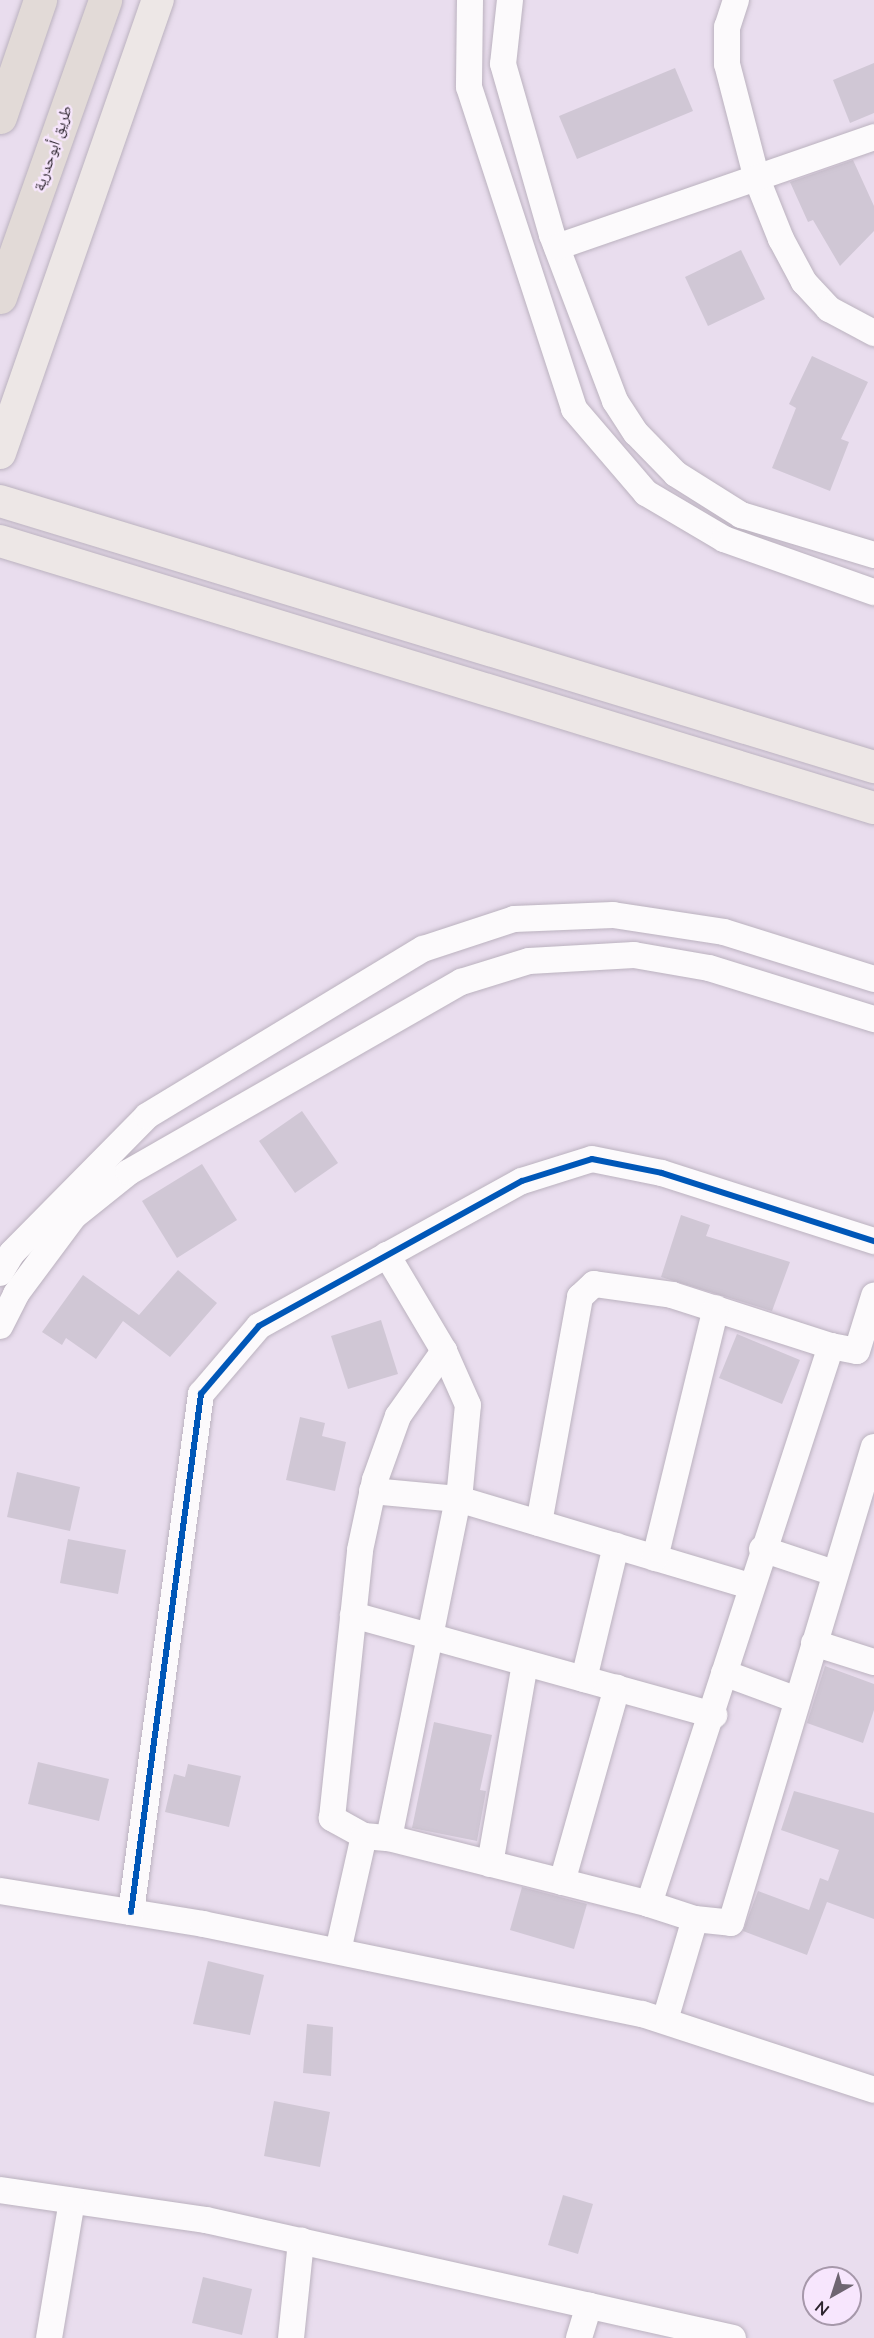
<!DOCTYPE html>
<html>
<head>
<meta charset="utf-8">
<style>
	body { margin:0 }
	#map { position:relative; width:874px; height:2338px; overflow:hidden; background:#e9ddee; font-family:Lato,"Noto Naskh Arabic",sans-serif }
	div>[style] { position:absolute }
	.building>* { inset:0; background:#d0c7d5 }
	.roads { filter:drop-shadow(0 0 2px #bbb2bf) drop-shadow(0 0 2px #bbb2bf) }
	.minor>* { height:26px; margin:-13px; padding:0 13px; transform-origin:13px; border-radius:13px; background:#fcfafc }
	.major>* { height:32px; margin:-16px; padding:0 16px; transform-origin:16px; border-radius:16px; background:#ede7e6 }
	.highway>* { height:33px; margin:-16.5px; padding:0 16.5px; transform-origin:16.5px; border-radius:16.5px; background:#e2dad7 }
	.cycleway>* { height:6px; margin:-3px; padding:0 3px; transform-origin:3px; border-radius:3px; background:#0057b8 }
	span { translate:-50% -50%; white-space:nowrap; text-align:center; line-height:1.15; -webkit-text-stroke:5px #f7e6fd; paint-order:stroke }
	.street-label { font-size:16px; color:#2c242e }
	.north { position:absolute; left:802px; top:2266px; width:60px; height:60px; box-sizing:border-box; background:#f7e6fd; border:2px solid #a698aa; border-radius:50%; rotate:219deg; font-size:16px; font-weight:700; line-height:24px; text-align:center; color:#2c242e }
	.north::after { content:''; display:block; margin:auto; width:21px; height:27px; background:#6e6571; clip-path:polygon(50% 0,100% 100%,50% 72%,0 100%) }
</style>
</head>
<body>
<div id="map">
	<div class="building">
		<i style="clip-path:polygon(874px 63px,874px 113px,850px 123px,833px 80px)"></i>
		<i style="clip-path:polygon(675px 68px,693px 111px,577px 159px,559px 116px)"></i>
		<i style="clip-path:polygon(853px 160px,874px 206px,874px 231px,840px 266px,813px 220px,808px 222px,790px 182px)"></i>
		<i style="clip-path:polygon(741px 250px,765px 299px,708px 326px,685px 277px)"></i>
		<i style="clip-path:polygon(812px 356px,868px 382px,841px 439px,849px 442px,830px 491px,772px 468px,796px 408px,789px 404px)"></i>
		<i style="clip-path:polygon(302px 1111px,338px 1163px,295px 1193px,259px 1141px)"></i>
		<i style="clip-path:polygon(202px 1164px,237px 1220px,177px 1258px,142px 1201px)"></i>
		<i style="clip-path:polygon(681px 1215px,710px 1225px,706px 1236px,790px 1262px,772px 1311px,661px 1277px)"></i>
		<i style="clip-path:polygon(178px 1270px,217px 1303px,170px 1357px,123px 1321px,96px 1359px,66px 1338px,62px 1345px,42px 1332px,83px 1275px,139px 1315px)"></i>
		<i style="clip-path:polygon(381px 1320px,398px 1374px,348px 1389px,331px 1336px)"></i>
		<i style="clip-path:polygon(737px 1334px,800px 1360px,782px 1404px,719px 1378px)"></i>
		<i style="clip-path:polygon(300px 1417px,325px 1423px,322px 1436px,346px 1442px,335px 1491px,286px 1480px)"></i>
		<i style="clip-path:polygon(17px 1472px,80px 1487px,70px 1531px,7px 1517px)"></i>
		<i style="clip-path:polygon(68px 1539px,126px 1550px,118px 1594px,60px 1583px)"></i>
		<i style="clip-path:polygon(825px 1666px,874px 1684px,874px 1710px,863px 1743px,807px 1723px)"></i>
		<i style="clip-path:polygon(434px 1722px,492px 1735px,480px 1790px,486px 1791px,477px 1841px,412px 1828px)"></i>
		<i style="clip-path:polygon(38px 1762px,109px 1779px,99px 1821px,28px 1804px)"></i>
		<i style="clip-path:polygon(188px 1764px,241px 1776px,229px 1827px,165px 1812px,174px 1774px,185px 1777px)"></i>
		<i style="clip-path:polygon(794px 1791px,874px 1813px,874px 1919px,827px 1902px,807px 1955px,743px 1931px,758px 1891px,809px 1910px,820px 1878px,828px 1881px,839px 1850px,781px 1830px)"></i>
		<i style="clip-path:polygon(522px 1887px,587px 1904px,574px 1949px,510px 1930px)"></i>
		<i style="clip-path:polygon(208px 1961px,264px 1975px,250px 2035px,193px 2024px)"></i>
		<i style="clip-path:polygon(307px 2024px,333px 2027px,331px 2076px,303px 2073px)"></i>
		<i style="clip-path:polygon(274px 2101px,330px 2112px,320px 2167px,264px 2156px)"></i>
		<i style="clip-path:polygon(563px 2195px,593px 2204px,578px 2254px,548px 2245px)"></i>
		<i style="clip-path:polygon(203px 2277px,252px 2289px,242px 2335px,192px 2323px)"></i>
	</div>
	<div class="roads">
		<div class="minor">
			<i style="left:470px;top:0;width:87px;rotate:90.7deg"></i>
			<i style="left:469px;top:87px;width:339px;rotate:71.9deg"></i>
			<i style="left:574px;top:409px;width:111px;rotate:49.4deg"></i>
			<i style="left:646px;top:493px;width:91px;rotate:30.5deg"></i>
			<i style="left:724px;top:539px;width:159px;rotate:19.5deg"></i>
			<i style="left:510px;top:0;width:64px;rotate:96.2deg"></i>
			<i style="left:503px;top:64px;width:178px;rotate:74deg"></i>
			<i style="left:552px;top:235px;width:178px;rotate:69.2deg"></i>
			<i style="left:615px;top:401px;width:38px;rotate:57deg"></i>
			<i style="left:636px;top:433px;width:57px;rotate:45.7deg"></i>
			<i style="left:676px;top:474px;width:77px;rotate:32.2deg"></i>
			<i style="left:741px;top:515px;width:139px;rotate:16.7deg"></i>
			<i style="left:736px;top:0;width:28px;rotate:108deg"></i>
			<i style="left:727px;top:27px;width:37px;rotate:90deg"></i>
			<i style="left:727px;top:64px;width:119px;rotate:75.4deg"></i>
			<i style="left:757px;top:179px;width:65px;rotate:68.2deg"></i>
			<i style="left:781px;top:239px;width:49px;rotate:61.9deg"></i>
			<i style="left:804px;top:282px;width:37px;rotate:47deg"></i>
			<i style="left:829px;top:309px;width:51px;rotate:28.1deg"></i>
			<i style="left:557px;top:247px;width:336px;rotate:-19.1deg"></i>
			<i style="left:0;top:1273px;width:23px;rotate:-59deg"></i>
			<i style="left:12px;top:1253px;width:192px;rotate:-45.4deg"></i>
			<i style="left:147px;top:1116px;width:323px;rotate:-31.2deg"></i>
			<i style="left:423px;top:949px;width:96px;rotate:-18.2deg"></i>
			<i style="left:514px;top:919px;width:99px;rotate:-2.3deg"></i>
			<i style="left:613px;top:915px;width:112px;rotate:8.7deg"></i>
			<i style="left:724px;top:932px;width:157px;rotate:17.4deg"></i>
			<i style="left:0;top:1326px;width:36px;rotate:-63deg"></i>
			<i style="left:16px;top:1294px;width:97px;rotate:-53.4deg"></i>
			<i style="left:74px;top:1216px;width:70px;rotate:-38.7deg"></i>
			<i style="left:129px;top:1172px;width:383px;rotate:-29.8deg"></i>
			<i style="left:461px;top:982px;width:71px;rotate:-17.2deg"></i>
			<i style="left:529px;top:961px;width:105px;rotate:-3.3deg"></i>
			<i style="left:634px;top:955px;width:76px;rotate:9.8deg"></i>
			<i style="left:709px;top:968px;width:173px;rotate:17.2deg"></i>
			<i style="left:372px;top:1491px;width:86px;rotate:5.3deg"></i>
			<i style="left:458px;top:1499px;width:305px;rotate:16.6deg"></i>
			<i style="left:539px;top:1523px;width:230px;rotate:-79.7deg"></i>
			<i style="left:580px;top:1297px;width:19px;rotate:-43deg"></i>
			<i style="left:594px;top:1284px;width:79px;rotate:8deg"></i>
			<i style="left:672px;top:1295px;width:167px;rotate:17.8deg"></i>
			<i style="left:762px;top:1549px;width:76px;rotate:18.4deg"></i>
			<i style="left:655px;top:1558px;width:257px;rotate:-76.3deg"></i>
			<i style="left:353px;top:1615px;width:375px;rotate:15.5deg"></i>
			<i style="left:814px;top:1643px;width:63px;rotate:17.6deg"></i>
			<i style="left:724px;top:1673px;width:78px;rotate:20.3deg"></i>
			<i style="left:584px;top:1679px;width:137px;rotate:-76.5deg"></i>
			<i style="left:364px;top:1836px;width:37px;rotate:-151deg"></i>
			<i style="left:332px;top:1818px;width:269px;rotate:-84deg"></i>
			<i style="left:360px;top:1550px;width:72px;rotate:-77.9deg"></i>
			<i style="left:375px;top:1480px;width:68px;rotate:-70.2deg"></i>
			<i style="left:398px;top:1416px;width:80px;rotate:-54.7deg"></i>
			<i style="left:389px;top:1838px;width:268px;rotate:14.2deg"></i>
			<i style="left:490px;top:1864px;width:204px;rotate:-80.1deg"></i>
			<i style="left:562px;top:1882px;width:202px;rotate:-74.2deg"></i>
			<i style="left:0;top:1891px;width:206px;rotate:9.2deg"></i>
			<i style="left:203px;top:1924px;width:448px;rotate:11.6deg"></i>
			<i style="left:642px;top:2014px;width:244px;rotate:18.1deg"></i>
			<i style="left:131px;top:1912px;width:523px;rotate:-82.3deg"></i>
			<i style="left:201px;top:1394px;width:89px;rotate:-49.5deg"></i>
			<i style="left:259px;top:1326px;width:300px;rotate:-28.9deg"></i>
			<i style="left:522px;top:1181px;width:73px;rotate:-17.4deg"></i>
			<i style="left:592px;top:1159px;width:71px;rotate:11.3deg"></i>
			<i style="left:662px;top:1173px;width:223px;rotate:17.8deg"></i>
			<i style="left:695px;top:1919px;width:36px;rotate:6deg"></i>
			<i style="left:731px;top:1923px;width:497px;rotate:-73.3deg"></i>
			<i style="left:338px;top:1951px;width:118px;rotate:-77.3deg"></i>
			<i style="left:364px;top:1836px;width:25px;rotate:5deg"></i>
			<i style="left:389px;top:1838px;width:356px;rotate:-78.5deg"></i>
			<i style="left:460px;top:1489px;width:84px;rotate:-84.6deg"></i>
			<i style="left:468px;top:1405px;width:59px;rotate:-114deg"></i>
			<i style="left:444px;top:1351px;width:112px;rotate:-120.7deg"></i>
			<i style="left:665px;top:2020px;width:105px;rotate:-73.5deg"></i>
			<i style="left:695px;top:1919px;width:48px;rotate:-161.9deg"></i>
			<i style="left:649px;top:1904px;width:587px;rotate:-71.94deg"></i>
			<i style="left:831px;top:1346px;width:26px;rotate:11deg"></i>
			<i style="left:857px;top:1351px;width:58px;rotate:-72.8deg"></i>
			<i style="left:0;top:2190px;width:208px;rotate:8.3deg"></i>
			<i style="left:206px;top:2220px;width:540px;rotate:12.62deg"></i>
			<i style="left:49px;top:2338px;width:139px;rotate:-80.5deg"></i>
			<i style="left:291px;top:2338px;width:98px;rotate:-84.1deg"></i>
			<i style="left:579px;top:2338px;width:34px;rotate:-73deg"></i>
		</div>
		<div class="major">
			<i style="left:0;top:453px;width:480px;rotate:-70.8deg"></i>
			<i style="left:0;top:501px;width:914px;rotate:16.93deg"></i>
			<i style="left:0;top:541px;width:914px;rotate:16.99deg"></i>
		</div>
		<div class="highway">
			<i style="left:0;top:117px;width:124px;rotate:-71.1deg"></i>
			<i style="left:0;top:297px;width:315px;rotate:-70.5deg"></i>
		</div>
	</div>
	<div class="cycleway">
		<i style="left:131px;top:1912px;width:523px;rotate:-82.3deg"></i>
		<i style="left:201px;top:1394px;width:89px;rotate:-49.5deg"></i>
		<i style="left:259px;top:1326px;width:300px;rotate:-28.9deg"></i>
		<i style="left:522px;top:1181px;width:73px;rotate:-17.4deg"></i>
		<i style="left:592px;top:1159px;width:71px;rotate:11.3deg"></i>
		<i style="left:662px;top:1173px;width:223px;rotate:17.8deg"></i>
	</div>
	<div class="street-label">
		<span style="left:52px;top:148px;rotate:-71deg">طريق أبوحدرية</span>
	</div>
	<div class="north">N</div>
</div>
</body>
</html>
